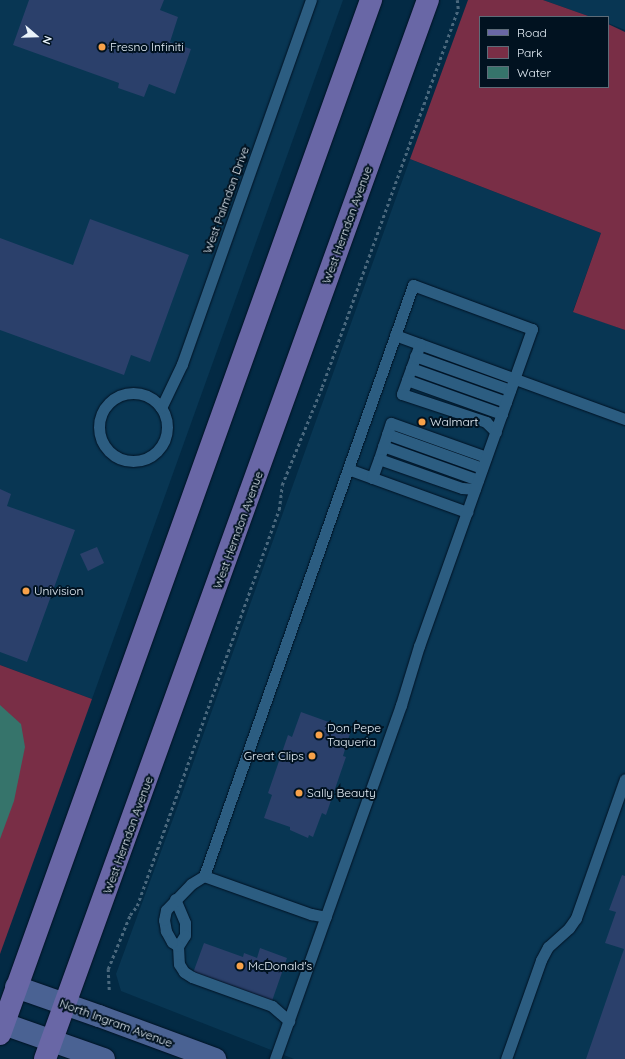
<!DOCTYPE html>
<html>
<head>
<meta charset="utf-8">
<style>
	body { margin:0 }
	#map { position:relative; width:625px; height:1059px; overflow:hidden; background:#032a44; font-family:Quicksand,sans-serif }
	div>[style] { position:absolute }
	.built>* { inset:0; background:#083653 }
	.green>* { inset:0; background:#792e46 }
	.water>* { inset:0; background:#36746b }
	.building>* { inset:0; background:#2b406b }
	.path>* { height:2.5px; margin-top:-1.25px; transform-origin:0; background:repeating-linear-gradient(90deg,#4a687d 0 3px,transparent 0 6px) }
	.roads { filter:drop-shadow(0 0 1px #001223) drop-shadow(0 0 1px #001223) }
	.lane>* { height:11px; margin:-5.5px; padding:0 5.5px; transform-origin:5.5px; border-radius:5.5px; background:#2c5d81 }
	.lane>.ring { margin:-5.5px; padding:0; box-sizing:content-box; background:none; border:11px solid #2c5d81; border-radius:50% }
	.secondary>* { height:22px; margin:-11px; padding:0 11px; transform-origin:11px; border-radius:11px; background:#4a6293 }
	.primary>* { height:22px; margin:-11px; padding:0 11px; transform-origin:11px; border-radius:11px; background:#6967a6 }
	.dots>* { width:11px; height:11px; translate:-50% -50%; box-sizing:border-box; border:2px solid #011220; border-radius:50% }
	span { translate:-50% -50%; white-space:nowrap; text-align:center; line-height:1.15; -webkit-text-stroke:4px #011220; paint-order:stroke }
	.poi-label { font-size:12px; color:#e9f3fb }
	.left { translate:0 -50%; text-align:left }
	.right { translate:-100% -50%; text-align:right }
	.street-label { font-size:12px; color:#e9f3fb }
	.legend { position:absolute; left:479px; top:16px; width:130px; height:72px; box-sizing:border-box; background:#011220; border:1px solid #5e6c78; margin:0; padding:5px 7px; list-style:none; font-size:12px; color:#e9f3fb }
	.legend li { display:flex; align-items:center; gap:8px; height:20px }
	.legend b { width:20px; border:1px solid #5e6c78 }
	.north { position:absolute; left:16px; top:16px; width:40px; height:40px; -webkit-text-stroke:3px #011220; paint-order:stroke; rotate:110deg; font-size:11px; font-weight:700; line-height:16px; text-align:center; color:#e9f3fb }
	.north::after { content:''; display:block; margin:auto; width:14px; height:18px; background:#e9f3fb; clip-path:polygon(50% 0,100% 100%,50% 72%,0 100%) }
</style>
</head>
<body>
<div id="map">
	<div class="built">
		<i style="clip-path:polygon(0 0,343px 0,92px 699px,0 665px)"></i>
		<i style="clip-path:polygon(543px 0,625px 0,625px 30px,608px 23px,608px 17px,591px 17px)"></i>
		<i style="clip-path:polygon(410px 159px,601px 233px,573px 311px,625px 330px,625px 1059px,294px 1059px,121px 991px,116px 974px,177px 808px)"></i>
	</div>
	<div class="green">
		<i style="clip-path:polygon(468px 0,543px 0,591px 17px,480px 17px,480px 87px,608px 87px,608px 24px,625px 32px,625px 330px,573px 312px,601px 233px,410px 159px)"></i>
		<i style="clip-path:polygon(0 665px,92px 699px,0 954px)"></i>
	</div>
	<div class="water">
		<i style="clip-path:polygon(0 705px,21px 724px,25px 747px,14px 801px,0 839px)"></i>
	</div>
	<div class="building">
		<i style="clip-path:polygon(29px 0,164px 0,160px 10px,178px 17px,170px 42px,191px 49px,175px 94px,149px 84px,144px 97px,118px 88px,119px 83px,13px 45px)"></i>
		<i style="clip-path:polygon(90px 219px,189px 255px,150px 362px,131px 355px,124px 375px,0 330px,0 238px,73px 265px)"></i>
		<i style="clip-path:polygon(0 489px,11px 494px,7px 506px,75px 530px,27px 662px,0 652px)"></i>
		<i style="clip-path:polygon(97px 547px,104px 563px,88px 571px,80px 554px)"></i>
		<i style="clip-path:polygon(301px 712px,351px 730px,343px 756px,346px 757px,326px 815px,322px 813px,313px 837px,309px 835px,308px 838px,290px 830px,290px 827px,264px 818px,272px 795px,268px 793px,288px 735px,292px 737px)"></i>
		<i style="clip-path:polygon(622px 875px,625px 876px,625px 1059px,586px 1059px,624px 949px,605px 943px,616px 912px,609px 910px)"></i>
		<i style="clip-path:polygon(204px 943px,243px 957px,244px 953px,257px 958px,260px 948px,287px 958px,272px 1001px,193px 973px)"></i>
	</div>
	<div class="path">
		<i style="left:109px;top:990px;width:21px;rotate:-93deg"></i>
		<i style="left:108px;top:969px;width:58px;rotate:-67.8deg"></i>
		<i style="left:130px;top:915px;width:11px;rotate:-52deg"></i>
		<i style="left:137px;top:906px;width:421px;rotate:-70.3deg"></i>
		<i style="left:279px;top:510px;width:25px;rotate:-83deg"></i>
		<i style="left:282px;top:485px;width:106px;rotate:-67.8deg"></i>
		<i style="left:322px;top:387px;width:402px;rotate:-70.2deg"></i>
		<i style="left:458px;top:9px;width:9px;rotate:-96deg"></i>
	</div>
	<div class="roads">
		<div class="lane">
			<i style="left:395px;top:335px;width:245px;rotate:20.1deg"></i>
			<i style="left:420px;top:344px;width:38px;rotate:110deg"></i>
			<i style="left:407px;top:380px;width:101px;rotate:19.7deg"></i>
			<i style="left:415px;top:356px;width:101px;rotate:19.7deg"></i>
			<i style="left:411px;top:368px;width:101px;rotate:19.7deg"></i>
			<i style="left:407px;top:380px;width:15px;rotate:110deg"></i>
			<i style="left:402px;top:394px;width:89px;rotate:18.4deg"></i>
			<i style="left:486px;top:422px;width:14px;rotate:45deg"></i>
			<i class="ring" style="left:99px;top:393px;width:57px;height:57px"></i>
			<i style="left:161px;top:408px;width:49px;rotate:-64.5deg"></i>
			<i style="left:182px;top:364px;width:386px;rotate:-70.5deg"></i>
			<i style="left:387px;top:434px;width:101px;rotate:19.7deg"></i>
			<i style="left:383px;top:446px;width:101px;rotate:19.7deg"></i>
			<i style="left:379px;top:459px;width:38px;rotate:-72deg"></i>
			<i style="left:391px;top:423px;width:101px;rotate:19.7deg"></i>
			<i style="left:348px;top:469px;width:127px;rotate:19.9deg"></i>
			<i style="left:372px;top:478px;width:20px;rotate:-70deg"></i>
			<i style="left:379px;top:459px;width:88px;rotate:19.3deg"></i>
			<i style="left:462px;top:488px;width:13px;rotate:4deg"></i>
			<i style="left:204px;top:876px;width:114px;rotate:19.6deg"></i>
			<i style="left:311px;top:914px;width:15px;rotate:11deg"></i>
			<i style="left:175px;top:899px;width:26px;rotate:67deg"></i>
			<i style="left:185px;top:923px;width:12px;rotate:90deg"></i>
			<i style="left:185px;top:935px;width:13px;rotate:122deg"></i>
			<i style="left:178px;top:946px;width:18px;rotate:87deg"></i>
			<i style="left:179px;top:964px;width:9px;rotate:58deg"></i>
			<i style="left:184px;top:972px;width:9px;rotate:32deg"></i>
			<i style="left:192px;top:977px;width:85px;rotate:19.9deg"></i>
			<i style="left:272px;top:1006px;width:23px;rotate:41deg"></i>
			<i style="left:178px;top:946px;width:7px;rotate:-146deg"></i>
			<i style="left:172px;top:942px;width:13px;rotate:-119deg"></i>
			<i style="left:166px;top:931px;width:11px;rotate:-100deg"></i>
			<i style="left:164px;top:920px;width:10px;rotate:-79deg"></i>
			<i style="left:166px;top:910px;width:36px;rotate:-46deg"></i>
			<i style="left:191px;top:884px;width:15px;rotate:-32deg"></i>
			<i style="left:204px;top:876px;width:627px;rotate:-70.52deg"></i>
			<i style="left:413px;top:285px;width:127px;rotate:20.3deg"></i>
			<i style="left:532px;top:329px;width:337px;rotate:109.6deg"></i>
			<i style="left:419px;top:646px;width:62px;rotate:107deg"></i>
			<i style="left:401px;top:705px;width:376px;rotate:109.6deg"></i>
			<i style="left:506px;top:1059px;width:105px;rotate:-70.5deg"></i>
			<i style="left:541px;top:960px;width:15px;rotate:-62deg"></i>
			<i style="left:548px;top:947px;width:28px;rotate:-42deg"></i>
			<i style="left:569px;top:928px;width:12px;rotate:-55deg"></i>
			<i style="left:576px;top:918px;width:147px;rotate:-70.6deg"></i>
		</div>
		<div class="secondary">
			<i style="left:16px;top:987px;width:88px;rotate:19.3deg"></i>
			<i style="left:99px;top:1016px;width:124px;rotate:20.3deg"></i>
			<i style="left:4px;top:1024px;width:106px;rotate:19.3deg"></i>
		</div>
		<div class="primary">
			<i style="left:0;top:1034px;width:1099px;rotate:-70.26deg"></i>
			<i style="left:45px;top:1059px;width:1126px;rotate:-70.12deg"></i>
		</div>
	</div>
	<div class="dots">
		<i style="left:102px;top:47px;background:#f7a149"></i>
		<i style="left:422px;top:422px;background:#f7a149"></i>
		<i style="left:26px;top:591px;background:#f7a149"></i>
		<i style="left:319px;top:735px;background:#f7a149"></i>
		<i style="left:312px;top:756px;background:#f7a149"></i>
		<i style="left:299px;top:793px;background:#f7a149"></i>
		<i style="left:240px;top:966px;background:#f7a149"></i>
	</div>
	<div class="poi-label">
		<span class="left" style="left:110px;top:47px">Fresno Infiniti</span>
		<span class="left" style="left:430px;top:422px">Walmart</span>
		<span class="left" style="left:34px;top:591px">Univision</span>
		<span class="left" style="left:327px;top:735px">Don Pepe<br>Taqueria</span>
		<span class="right" style="left:304px;top:756px">Great Clips</span>
		<span class="left" style="left:307px;top:793px">Sally Beauty</span>
		<span class="left" style="left:248px;top:966px">McDonald's</span>
	</div>
	<div class="street-label">
		<span style="left:226px;top:200px;rotate:-70deg">West Palmdon Drive</span>
		<span style="left:347px;top:225px;rotate:-70deg">West Herndon Avenue</span>
		<span style="left:238px;top:530px;rotate:-70deg">West Herndon Avenue</span>
		<span style="left:128px;top:835px;rotate:-70deg">West Herndon Avenue</span>
		<span style="left:116px;top:1023px;rotate:20deg">North Ingram Avenue</span>
	</div>
	<ul class="legend">
	<li><b style="height:5px;background:#6967a6"></b>Road</li>
	<li><b style="height:11px;background:#792e46"></b>Park</li>
	<li><b style="height:11px;background:#36746b"></b>Water</li>
	</ul>
	<div class="north">N</div>
</div>
</body>
</html>
